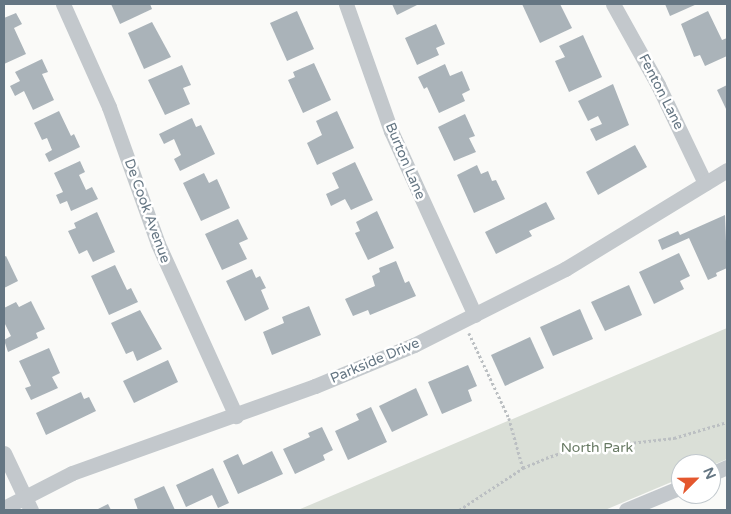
<!DOCTYPE html>
<html>
<head>
<meta charset="utf-8">
<style>
	body { margin:0 }
	#map { position:relative; width:731px; height:514px; overflow:hidden; background:#fafaf8; font-family:"Varela Round",sans-serif }
	div>[style] { position:absolute }
	.green>* { inset:0; background:#dadfd7 }
	.building>* { inset:0; background:#aab3b9 }
	.path>* { height:2.5px; margin-top:-1.25px; transform-origin:0; background:repeating-linear-gradient(90deg,#bbbfc2 0 2.5px,transparent 0 5px) }
	.street>* { height:15px; margin:-7.5px; padding:0 7.5px; transform-origin:7.5px; border-radius:7.5px; background:#c3c8cc }
	span { translate:-50% -50%; white-space:nowrap; text-align:center; line-height:1.15; -webkit-text-stroke:5px #fff; paint-order:stroke }
	.street-label { font-size:14px; color:#657683 }
	.park-label { font-size:14px; color:#687a64 }
	.frame { position:absolute; inset:0; border:5px solid #657683; pointer-events:none }
	.north { position:absolute; left:671px; top:454px; width:50px; height:50px; box-sizing:border-box; background:#fff; border:1px solid #c1c8cd; border-radius:50%; rotate:67deg; font-size:14px; font-weight:700; line-height:20px; text-align:center; color:#657683 }
	.north::after { content:''; display:block; margin:auto; width:18px; height:22px; background:#e4572e; clip-path:polygon(50% 0,100% 100%,50% 72%,0 100%) }
</style>
</head>
<body>
<div id="map">
	<div class="green">
		<i style="clip-path:polygon(727px 328px,727px 459px,711px 466px,681px 464px,681px 478px,605px 510px,298px 510px)"></i>
	</div>
	<div class="building">
		<i style="clip-path:polygon(111px 4px,150px 4px,152px 9px,120px 24px)"></i>
		<i style="clip-path:polygon(392px 4px,419px 4px,397px 15px)"></i>
		<i style="clip-path:polygon(522px 4px,560px 4px,572px 28px,540px 43px)"></i>
		<i style="clip-path:polygon(665px 4px,697px 4px,670px 16px)"></i>
		<i style="clip-path:polygon(297px 11px,314px 49px,287px 61px,270px 23px)"></i>
		<i style="clip-path:polygon(708px 11px,722px 40px,727px 38px,727px 56px,705px 66px,700px 55px,694px 57px,681px 24px)"></i>
		<i style="clip-path:polygon(16px 13px,22px 24px,14px 28px,26px 54px,4px 64px,4px 18px)"></i>
		<i style="clip-path:polygon(152px 22px,171px 57px,144px 69px,128px 33px)"></i>
		<i style="clip-path:polygon(436px 24px,445px 44px,436px 48px,439px 55px,417px 65px,405px 38px)"></i>
		<i style="clip-path:polygon(583px 35px,602px 77px,569px 92px,555px 61px,565px 57px,559px 46px)"></i>
		<i style="clip-path:polygon(42px 59px,48px 72px,42px 74px,54px 100px,33px 110px,24px 91px,15px 96px,10px 86px,20px 81px,15px 72px)"></i>
		<i style="clip-path:polygon(314px 63px,331px 100px,303px 113px,288px 80px,295px 77px,293px 72px)"></i>
		<i style="clip-path:polygon(445px 64px,450px 76px,462px 71px,470px 90px,462px 94px,465px 101px,439px 113px,427px 87px,424px 89px,418px 77px)"></i>
		<i style="clip-path:polygon(182px 65px,191px 85px,183px 88px,190px 104px,165px 115px,148px 80px)"></i>
		<i style="clip-path:polygon(613px 84px,629px 125px,596px 141px,590px 129px,602px 124px,598px 116px,588px 121px,578px 101px)"></i>
		<i style="clip-path:polygon(727px 85px,727px 111px,717px 90px)"></i>
		<i style="clip-path:polygon(59px 111px,71px 136px,74px 134px,80px 147px,49px 162px,45px 154px,52px 150px,47px 138px,42px 140px,34px 123px)"></i>
		<i style="clip-path:polygon(337px 111px,354px 148px,317px 165px,307px 143px,322px 135px,316px 121px)"></i>
		<i style="clip-path:polygon(465px 114px,475px 136px,469px 138px,476px 152px,454px 161px,438px 127px)"></i>
		<i style="clip-path:polygon(192px 118px,196px 127px,201px 125px,215px 154px,180px 171px,174px 159px,181px 155px,174px 139px,164px 144px,159px 134px)"></i>
		<i style="clip-path:polygon(635px 145px,647px 167px,598px 195px,586px 172px)"></i>
		<i style="clip-path:polygon(80px 161px,85px 172px,79px 175px,86px 190px,92px 187px,98px 199px,71px 211px,67px 201px,60px 204px,56px 195px,63px 192px,54px 173px)"></i>
		<i style="clip-path:polygon(355px 162px,373px 200px,351px 210px,345px 199px,331px 206px,326px 194px,339px 188px,332px 173px)"></i>
		<i style="clip-path:polygon(477px 165px,481px 174px,488px 171px,492px 181px,496px 180px,505px 199px,474px 213px,457px 175px)"></i>
		<i style="clip-path:polygon(204px 173px,209px 183px,217px 179px,230px 208px,201px 221px,183px 183px)"></i>
		<i style="clip-path:polygon(546px 202px,555px 219px,529px 231px,532px 236px,496px 254px,485px 232px)"></i>
		<i style="clip-path:polygon(377px 211px,394px 248px,368px 260px,355px 233px,360px 231px,356px 222px)"></i>
		<i style="clip-path:polygon(97px 212px,115px 252px,93px 262px,87px 250px,79px 254px,68px 231px,76px 228px,74px 223px)"></i>
		<i style="clip-path:polygon(725px 215px,727px 268px,716px 273px,717px 276px,708px 280px,689px 238px,662px 250px,658px 240px,678px 231px,680px 235px)"></i>
		<i style="clip-path:polygon(238px 219px,248px 239px,239px 243px,247px 259px,222px 270px,205px 234px)"></i>
		<i style="clip-path:polygon(679px 253px,690px 276px,680px 281px,684px 289px,654px 304px,639px 272px)"></i>
		<i style="clip-path:polygon(6px 256px,18px 281px,4px 288px,4px 257px)"></i>
		<i style="clip-path:polygon(396px 261px,405px 283px,409px 281px,416px 296px,370px 315px,368px 310px,353px 316px,345px 299px,375px 286px,372px 276px,380px 272px,379px 268px)"></i>
		<i style="clip-path:polygon(115px 265px,127px 290px,131px 288px,138px 302px,109px 315px,91px 276px)"></i>
		<i style="clip-path:polygon(252px 269px,256px 278px,260px 276px,266px 288px,261px 290px,269px 309px,245px 321px,226px 281px)"></i>
		<i style="clip-path:polygon(629px 285px,642px 315px,605px 331px,591px 302px)"></i>
		<i style="clip-path:polygon(31px 301px,45px 329px,36px 333px,38px 338px,8px 352px,4px 340px,11px 336px,4px 322px,4px 308px,16px 302px,19px 307px)"></i>
		<i style="clip-path:polygon(309px 306px,321px 335px,272px 355px,263px 332px,284px 323px,282px 317px)"></i>
		<i style="clip-path:polygon(580px 309px,593px 339px,553px 356px,540px 327px)"></i>
		<i style="clip-path:polygon(140px 310px,162px 349px,137px 361px,133px 351px,126px 354px,111px 323px)"></i>
		<i style="clip-path:polygon(530px 337px,544px 368px,505px 386px,491px 355px)"></i>
		<i style="clip-path:polygon(49px 348px,60px 373px,52px 377px,58px 388px,31px 400px,25px 388px,31px 386px,19px 361px)"></i>
		<i style="clip-path:polygon(168px 360px,178px 382px,134px 403px,123px 381px)"></i>
		<i style="clip-path:polygon(468px 365px,477px 386px,468px 390px,472px 401px,442px 414px,428px 382px)"></i>
		<i style="clip-path:polygon(416px 388px,428px 415px,392px 432px,379px 406px)"></i>
		<i style="clip-path:polygon(81px 392px,84px 399px,89px 397px,96px 411px,46px 435px,36px 413px)"></i>
		<i style="clip-path:polygon(371px 407px,387px 442px,348px 460px,335px 431px,359px 420px,356px 414px)"></i>
		<i style="clip-path:polygon(322px 427px,333px 450px,323px 455px,325px 460px,295px 474px,283px 449px,310px 437px,308px 433px)"></i>
		<i style="clip-path:polygon(272px 451px,283px 474px,238px 494px,223px 461px,238px 454px,243px 465px)"></i>
		<i style="clip-path:polygon(213px 468px,229px 503px,218px 508px,212px 495px,186px 507px,176px 485px)"></i>
		<i style="clip-path:polygon(164px 486px,175px 510px,138px 510px,134px 499px)"></i>
		<i style="clip-path:polygon(108px 504px,111px 510px,96px 510px)"></i>
	</div>
	<div class="path">
		<i style="left:469px;top:333px;width:94px;rotate:64.8deg"></i>
		<i style="left:509px;top:418px;width:52px;rotate:74.4deg"></i>
		<i style="left:459px;top:510px;width:77px;rotate:-33.3deg"></i>
		<i style="left:523px;top:468px;width:25px;rotate:-23deg"></i>
		<i style="left:546px;top:458px;width:24px;rotate:-19deg"></i>
		<i style="left:569px;top:450px;width:106px;rotate:-6.5deg"></i>
		<i style="left:674px;top:438px;width:55px;rotate:-16.8deg"></i>
	</div>
	<div class="street">
		<i style="left:63px;top:4px;width:113px;rotate:65.9deg"></i>
		<i style="left:109px;top:107px;width:145px;rotate:70.3deg"></i>
		<i style="left:158px;top:244px;width:189px;rotate:65.6deg"></i>
		<i style="left:346px;top:4px;width:135px;rotate:70.5deg"></i>
		<i style="left:391px;top:131px;width:202px;rotate:65.5deg"></i>
		<i style="left:613px;top:4px;width:93px;rotate:60.9deg"></i>
		<i style="left:658px;top:85px;width:109px;rotate:64.4deg"></i>
		<i style="left:4px;top:453px;width:63px;rotate:64.7deg"></i>
		<i style="left:711px;top:474px;width:17px;rotate:-24deg"></i>
		<i style="left:4px;top:508px;width:76px;rotate:-27.2deg"></i>
		<i style="left:72px;top:473px;width:258px;rotate:-19.7deg"></i>
		<i style="left:315px;top:386px;width:107px;rotate:-22.5deg"></i>
		<i style="left:414px;top:345px;width:169px;rotate:-26.7deg"></i>
		<i style="left:565px;top:269px;width:190px;rotate:-31.4deg"></i>
		<i style="left:626px;top:510px;width:60px;rotate:-22.7deg"></i>
	</div>
	<div class="street-label">
		<span style="left:661px;top:92px;rotate:63deg">Fenton Lane</span>
		<span style="left:405px;top:161px;rotate:67deg">Burton Lane</span>
		<span style="left:147px;top:211px;rotate:70deg">De Cook Avenue</span>
		<span style="left:375px;top:361px;rotate:-23deg">Parkside Drive</span>
	</div>
	<div class="park-label">
		<span style="left:597px;top:448px">North Park</span>
	</div>
	<div class="frame"></div>
	<div class="north">N</div>
</div>
</body>
</html>
